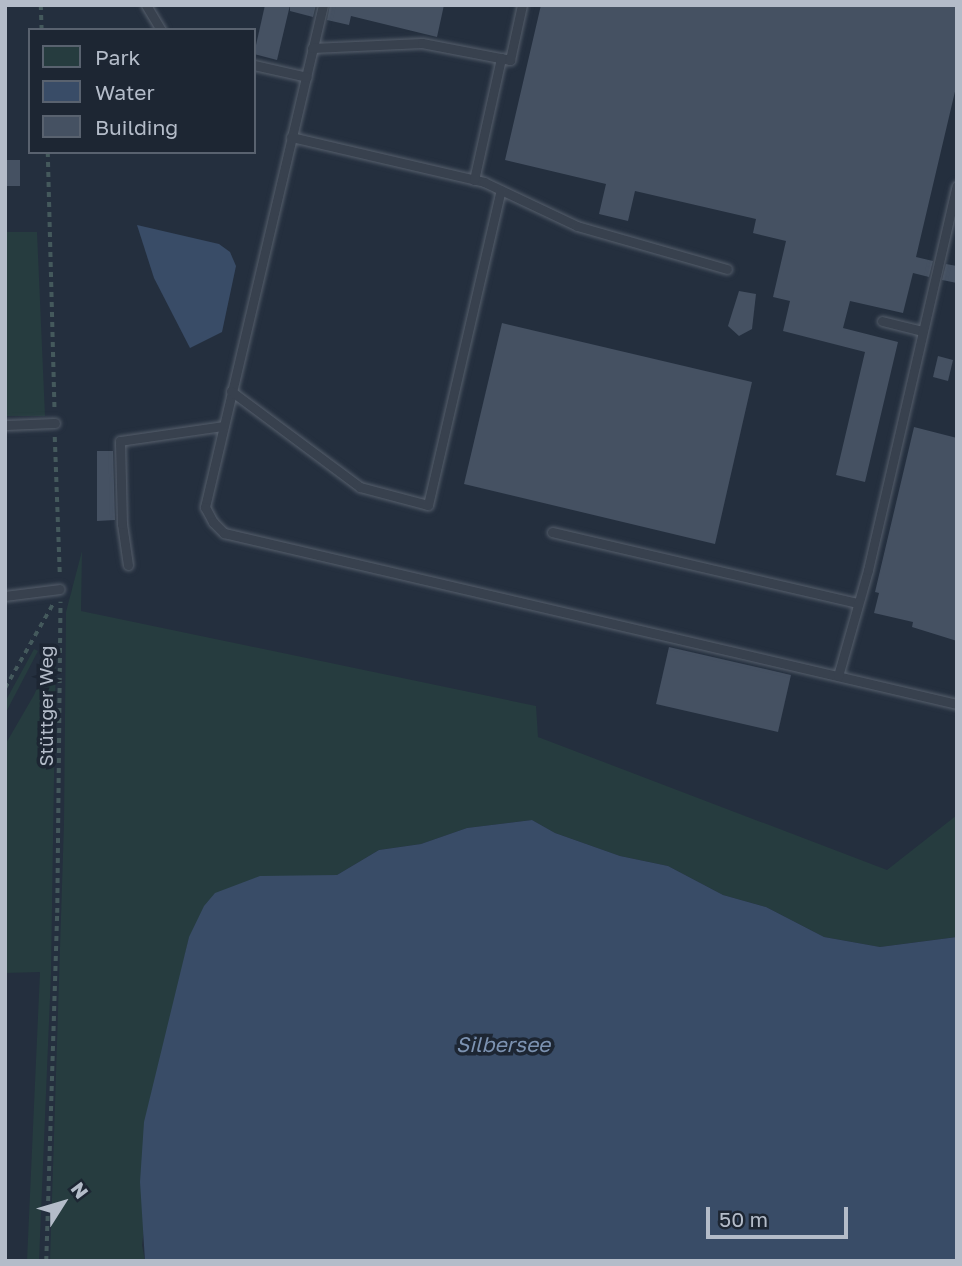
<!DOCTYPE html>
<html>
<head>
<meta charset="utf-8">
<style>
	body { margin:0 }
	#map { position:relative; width:962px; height:1266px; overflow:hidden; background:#242f3e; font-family:"Golos Text",sans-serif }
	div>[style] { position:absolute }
	.green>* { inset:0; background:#263c3f }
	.water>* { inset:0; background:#394c67 }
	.building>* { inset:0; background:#455162 }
	.path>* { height:3.5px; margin-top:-1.75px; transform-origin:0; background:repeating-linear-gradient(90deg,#44595c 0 5px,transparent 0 10px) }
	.roads { filter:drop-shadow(0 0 2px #565f6c) drop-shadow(0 0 2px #565f6c) }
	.lane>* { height:9px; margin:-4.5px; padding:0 4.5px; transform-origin:4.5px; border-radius:4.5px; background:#38414e }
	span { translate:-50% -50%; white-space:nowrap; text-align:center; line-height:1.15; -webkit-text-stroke:7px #1d2633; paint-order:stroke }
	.street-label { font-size:19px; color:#b4bcc9 }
	.water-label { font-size:21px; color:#7c92b1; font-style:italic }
	.frame { position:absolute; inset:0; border:7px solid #b4bcc9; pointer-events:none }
	.legend { position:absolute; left:28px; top:28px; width:228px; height:126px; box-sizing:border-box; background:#1d2633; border:2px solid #59626f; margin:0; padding:9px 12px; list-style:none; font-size:21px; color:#b4bcc9 }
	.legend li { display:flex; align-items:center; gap:14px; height:35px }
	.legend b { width:35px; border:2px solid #59626f }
	.north { position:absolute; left:28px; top:1168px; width:70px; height:70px; -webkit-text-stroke:5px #1d2633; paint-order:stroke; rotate:53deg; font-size:19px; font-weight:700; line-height:28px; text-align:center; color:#b4bcc9 }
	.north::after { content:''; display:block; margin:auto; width:24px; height:32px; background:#b4bcc9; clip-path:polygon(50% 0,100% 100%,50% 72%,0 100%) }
	.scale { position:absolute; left:706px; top:1207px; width:142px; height:32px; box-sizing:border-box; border:4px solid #b4bcc9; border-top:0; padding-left:9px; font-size:21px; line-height:24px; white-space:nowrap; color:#b4bcc9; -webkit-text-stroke:5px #1d2633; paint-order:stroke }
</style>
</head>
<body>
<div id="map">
	<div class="green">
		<i style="clip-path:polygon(5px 232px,37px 232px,45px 416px,5px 416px)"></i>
		<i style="clip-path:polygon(82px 551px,81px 611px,536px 706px,538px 737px,887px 870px,957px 815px,957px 937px,880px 947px,824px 937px,766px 907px,723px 895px,668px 866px,620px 856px,555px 833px,532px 820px,467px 828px,421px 844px,379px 850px,337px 875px,312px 877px,189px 937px,172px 1017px,142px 1245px,145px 1261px,50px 1261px,64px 823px,66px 612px)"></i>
		<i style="clip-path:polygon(56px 646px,51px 973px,39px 1261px,27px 1261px,40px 972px,5px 973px,5px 745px,34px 695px)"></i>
		<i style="clip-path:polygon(34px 649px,38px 651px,5px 714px,5px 702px)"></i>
	</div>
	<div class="water">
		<i style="clip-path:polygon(137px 225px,219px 244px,230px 252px,236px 266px,222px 332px,190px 348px,154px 278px)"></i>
		<i style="clip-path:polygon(532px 820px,555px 833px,620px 856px,668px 866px,723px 895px,766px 907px,824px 937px,880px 947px,957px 937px,957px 1261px,145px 1261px,140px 1182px,144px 1122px,189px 937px,204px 906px,215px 893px,260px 876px,337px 875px,379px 850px,421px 844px,467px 828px)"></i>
	</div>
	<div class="building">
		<i style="clip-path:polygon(265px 5px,290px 5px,277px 60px,254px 54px)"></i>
		<i style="clip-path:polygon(290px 5px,316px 5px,313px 17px,290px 11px)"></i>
		<i style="clip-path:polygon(330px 5px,444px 5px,437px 37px,351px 16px,349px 25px,327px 20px)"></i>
		<i style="clip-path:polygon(541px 5px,957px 5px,957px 83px,916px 257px,933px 261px,929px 277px,913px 273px,903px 313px,850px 301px,843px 328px,898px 342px,865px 482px,836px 475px,865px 352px,783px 331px,790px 301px,773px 297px,786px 241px,753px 233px,756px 219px,635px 191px,628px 221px,599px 214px,606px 184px,505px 160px)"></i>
		<i style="clip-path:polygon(5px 160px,20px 160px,20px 186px,5px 186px)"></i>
		<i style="clip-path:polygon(946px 264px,957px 266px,957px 283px,942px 280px)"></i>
		<i style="clip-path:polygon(739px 291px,756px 294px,752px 329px,739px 336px,728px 326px)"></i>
		<i style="clip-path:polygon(502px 323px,752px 382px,715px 544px,464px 484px)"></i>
		<i style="clip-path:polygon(938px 356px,953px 360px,948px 381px,933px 377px)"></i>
		<i style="clip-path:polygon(914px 427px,957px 438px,957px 641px,912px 627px,913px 622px,874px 613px,879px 593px,875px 592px)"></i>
		<i style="clip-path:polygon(97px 451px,113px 451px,115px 520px,97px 521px)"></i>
		<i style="clip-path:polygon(669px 647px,791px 675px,778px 732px,656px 704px)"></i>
	</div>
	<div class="path">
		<i style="left:41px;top:5px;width:25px;rotate:88deg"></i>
		<i style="left:48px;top:152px;width:260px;rotate:88.5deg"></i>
		<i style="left:55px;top:437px;width:139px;rotate:87.9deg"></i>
		<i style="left:5px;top:688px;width:99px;rotate:-60.3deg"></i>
		<i style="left:46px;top:1261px;width:348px;rotate:-88.2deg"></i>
		<i style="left:57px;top:913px;width:311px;rotate:-89.4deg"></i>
	</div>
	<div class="roads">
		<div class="lane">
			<i style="left:146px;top:5px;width:29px;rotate:59deg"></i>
			<i style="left:323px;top:5px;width:516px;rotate:103.23deg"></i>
			<i style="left:205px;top:507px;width:17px;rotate:62deg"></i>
			<i style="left:213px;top:522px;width:16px;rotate:45deg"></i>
			<i style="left:224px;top:533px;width:753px;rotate:13.13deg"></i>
			<i style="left:312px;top:48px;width:110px;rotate:-2.6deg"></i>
			<i style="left:422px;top:43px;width:90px;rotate:10.9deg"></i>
			<i style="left:510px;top:60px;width:56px;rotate:-77.7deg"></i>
			<i style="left:254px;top:65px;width:54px;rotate:12.8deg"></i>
			<i style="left:291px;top:137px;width:198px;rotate:13.1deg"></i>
			<i style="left:484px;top:182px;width:103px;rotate:25.3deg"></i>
			<i style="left:577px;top:226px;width:156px;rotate:16deg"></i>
			<i style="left:474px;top:180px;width:125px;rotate:-77.5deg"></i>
			<i style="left:882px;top:321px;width:41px;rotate:14deg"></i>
			<i style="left:231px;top:391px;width:161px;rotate:36.7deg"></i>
			<i style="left:360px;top:487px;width:70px;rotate:14.8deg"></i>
			<i style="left:428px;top:505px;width:323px;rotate:-77deg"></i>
			<i style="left:5px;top:425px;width:50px;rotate:-2.3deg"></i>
			<i style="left:552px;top:532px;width:314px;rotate:13.1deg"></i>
			<i style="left:128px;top:565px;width:41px;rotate:-98.3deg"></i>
			<i style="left:122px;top:524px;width:83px;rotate:-91.4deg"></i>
			<i style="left:120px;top:441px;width:104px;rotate:-8.3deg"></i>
			<i style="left:5px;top:596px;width:55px;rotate:-7.3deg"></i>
			<i style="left:838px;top:676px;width:110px;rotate:-74.2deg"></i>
			<i style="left:868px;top:570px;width:394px;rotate:-77deg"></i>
		</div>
	</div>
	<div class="street-label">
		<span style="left:46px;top:706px;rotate:-90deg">Stüttger Weg</span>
	</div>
	<div class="water-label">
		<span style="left:503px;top:1044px">Silbersee</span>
	</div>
	<div class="frame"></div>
	<ul class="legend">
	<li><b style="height:19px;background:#263c3f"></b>Park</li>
	<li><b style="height:19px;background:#394c67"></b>Water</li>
	<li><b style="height:19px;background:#455162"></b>Building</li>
	</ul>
	<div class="north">N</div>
	<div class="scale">50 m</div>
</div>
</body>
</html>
